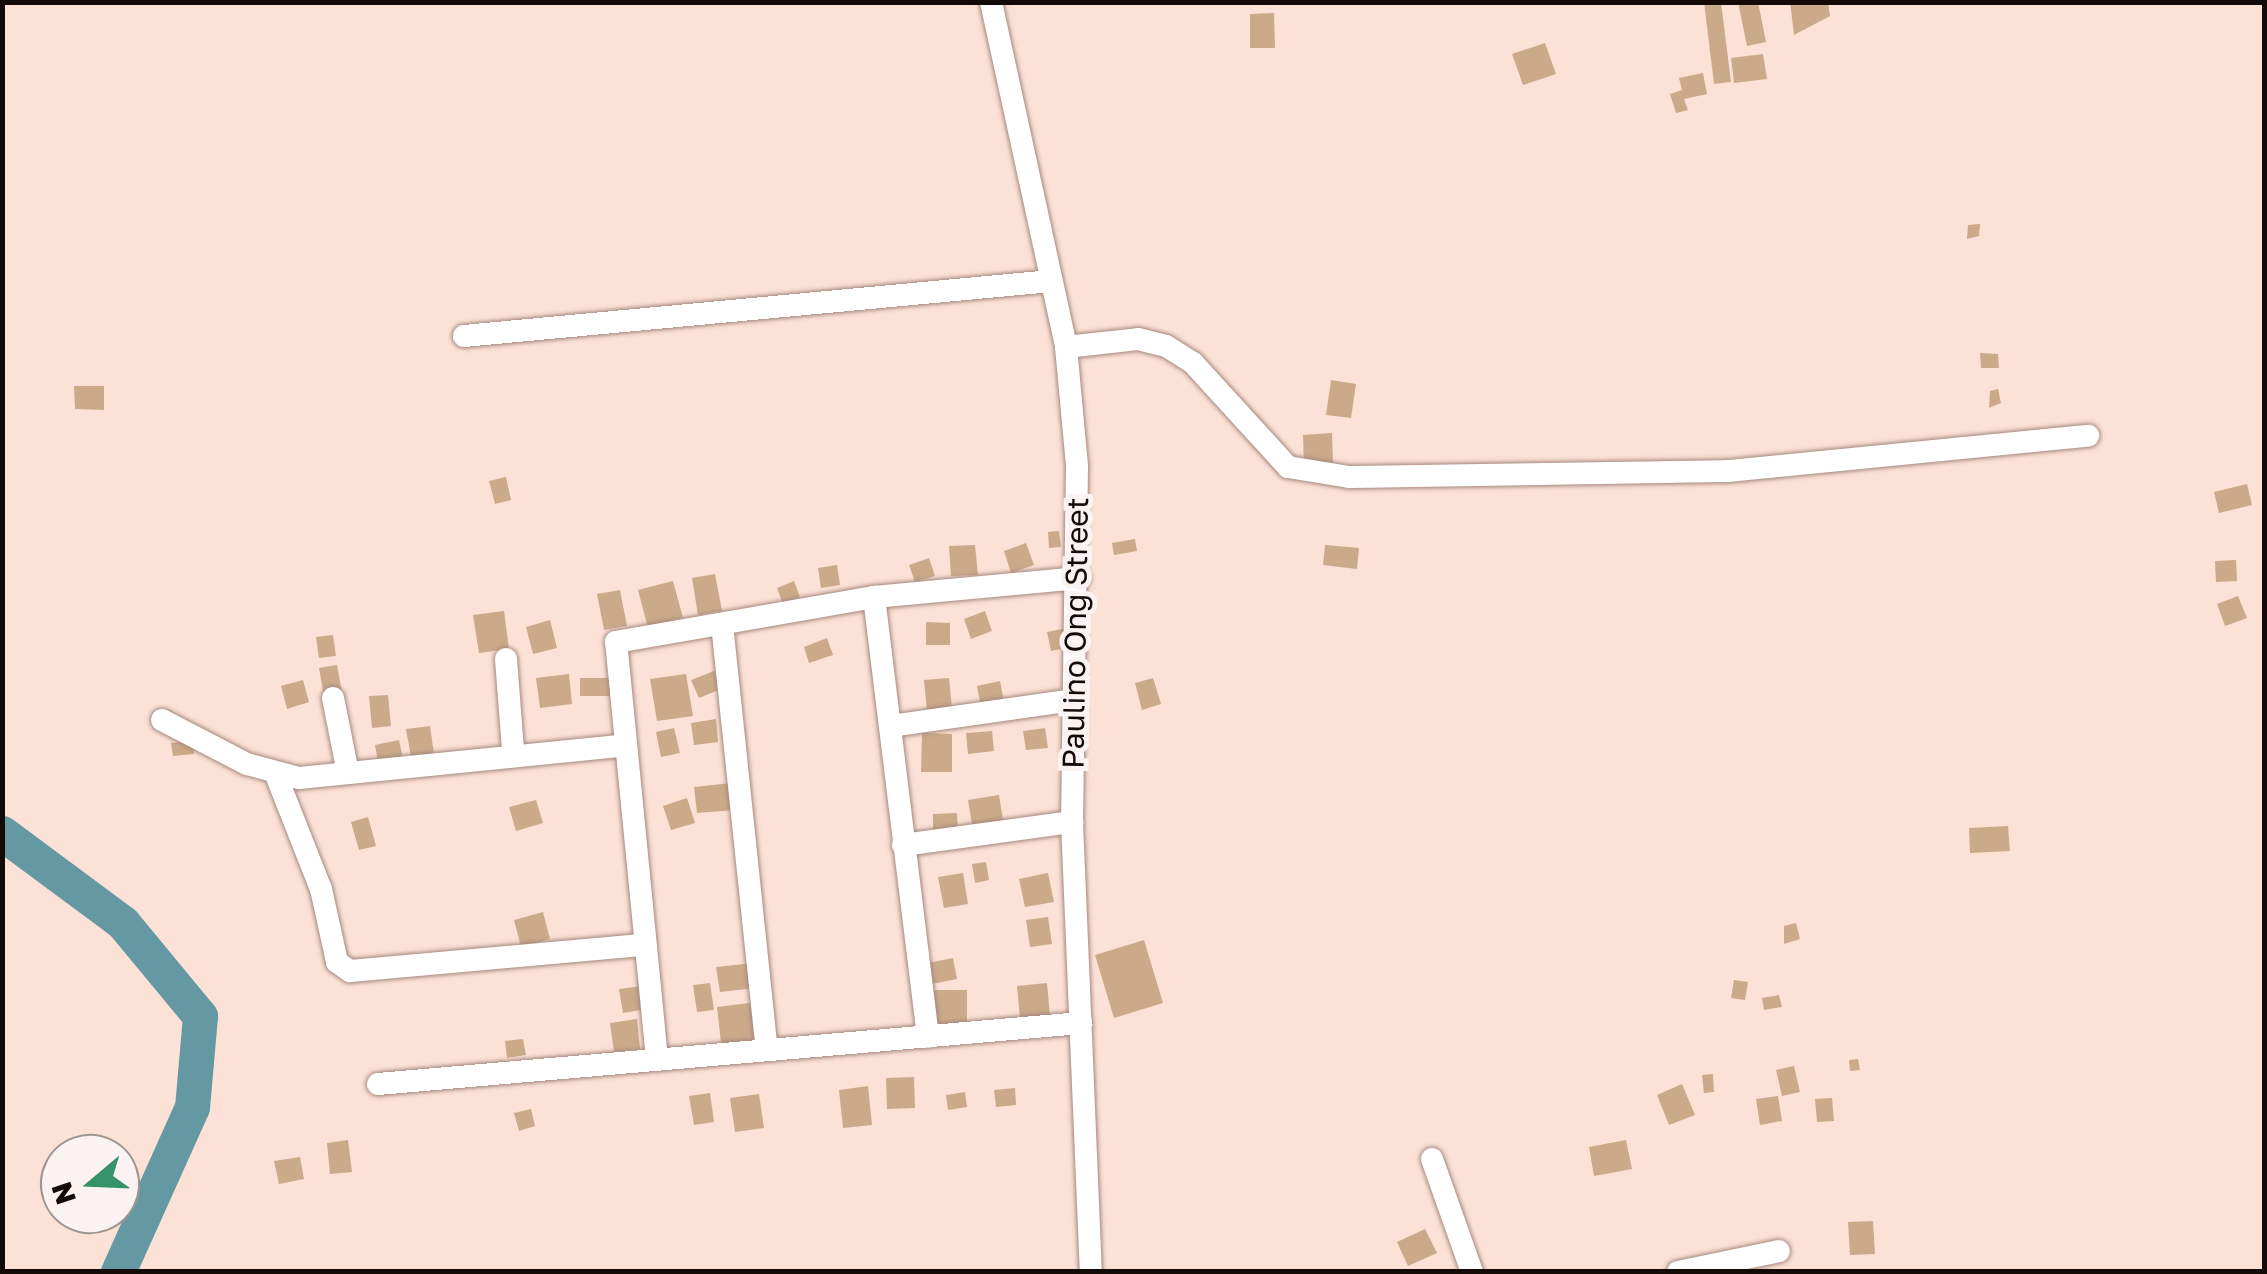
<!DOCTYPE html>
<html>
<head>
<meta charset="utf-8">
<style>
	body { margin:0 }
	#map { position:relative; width:2267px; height:1274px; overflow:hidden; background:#fce1d7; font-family:"Golos Text",sans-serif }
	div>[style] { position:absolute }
	.river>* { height:35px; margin:-17.5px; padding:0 17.5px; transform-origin:17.5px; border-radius:17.5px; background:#6499a3 }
	.building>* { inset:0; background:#caaa89 }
	.roads { filter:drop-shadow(0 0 2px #a6887d) drop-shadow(0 0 2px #a6887d) }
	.minor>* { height:22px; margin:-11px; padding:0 11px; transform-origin:11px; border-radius:11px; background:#fff }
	span { translate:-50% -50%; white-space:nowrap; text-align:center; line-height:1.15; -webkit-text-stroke:10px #faf3f1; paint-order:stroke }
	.street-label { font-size:30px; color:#130906 }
	.frame { position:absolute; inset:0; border:5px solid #130906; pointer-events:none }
	.north { position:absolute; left:40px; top:1134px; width:100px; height:100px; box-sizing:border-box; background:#faf3f1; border:2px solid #9e9593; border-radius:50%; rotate:251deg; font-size:28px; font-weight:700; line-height:40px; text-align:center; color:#130906 }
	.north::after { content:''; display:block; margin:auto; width:35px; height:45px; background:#369268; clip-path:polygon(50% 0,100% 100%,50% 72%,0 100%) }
</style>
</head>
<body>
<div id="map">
	<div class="river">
		<i style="left:2px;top:833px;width:151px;rotate:36.6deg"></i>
		<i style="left:123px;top:923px;width:121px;rotate:50.4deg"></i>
		<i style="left:200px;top:1016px;width:91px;rotate:95deg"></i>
		<i style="left:192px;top:1107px;width:181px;rotate:114.2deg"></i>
	</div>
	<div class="building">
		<i style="clip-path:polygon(1704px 2px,1721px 2px,1731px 82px,1714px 84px)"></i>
		<i style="clip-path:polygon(1738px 2px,1758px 2px,1766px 42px,1747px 46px)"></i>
		<i style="clip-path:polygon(1790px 2px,1828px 2px,1830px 16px,1794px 35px)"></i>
		<i style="clip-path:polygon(1274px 13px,1275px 48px,1250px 48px,1250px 14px)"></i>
		<i style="clip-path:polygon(1545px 43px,1556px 74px,1523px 85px,1512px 54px)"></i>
		<i style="clip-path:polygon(1763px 54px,1767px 79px,1734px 83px,1731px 58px)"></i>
		<i style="clip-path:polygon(1703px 73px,1707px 94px,1684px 99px,1688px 110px,1676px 113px,1670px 94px,1682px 90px,1679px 78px)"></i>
		<i style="clip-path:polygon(1980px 224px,1979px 236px,1967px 239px,1968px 225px)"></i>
		<i style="clip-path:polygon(1980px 353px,1998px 354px,1999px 368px,1981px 368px)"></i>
		<i style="clip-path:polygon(1331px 380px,1356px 384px,1351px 418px,1326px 415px)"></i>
		<i style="clip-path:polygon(74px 386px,104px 386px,104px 410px,75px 409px)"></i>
		<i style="clip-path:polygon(1998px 389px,2001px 403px,1989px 408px,1990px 391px)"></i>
		<i style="clip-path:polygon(1332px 433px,1333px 465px,1304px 466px,1303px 435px)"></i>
		<i style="clip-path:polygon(506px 477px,511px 500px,495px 504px,489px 481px)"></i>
		<i style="clip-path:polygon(2247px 484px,2252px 505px,2219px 513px,2214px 492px)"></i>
		<i style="clip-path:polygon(1059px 531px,1061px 547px,1049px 548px,1048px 532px)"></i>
		<i style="clip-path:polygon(1135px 539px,1137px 551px,1114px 555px,1112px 543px)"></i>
		<i style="clip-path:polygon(1026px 543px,1034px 565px,1011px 573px,1004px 551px)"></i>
		<i style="clip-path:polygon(975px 545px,978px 575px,951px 576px,949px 546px)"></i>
		<i style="clip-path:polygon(1325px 545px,1359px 548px,1357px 569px,1323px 565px)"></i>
		<i style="clip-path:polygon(929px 558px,935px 576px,915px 582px,909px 565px)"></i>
		<i style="clip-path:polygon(2236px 560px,2237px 581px,2216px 582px,2215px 561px)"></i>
		<i style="clip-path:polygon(837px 565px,840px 585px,821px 588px,818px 568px)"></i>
		<i style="clip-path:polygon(715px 574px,722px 611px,698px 615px,692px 578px)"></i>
		<i style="clip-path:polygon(673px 581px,683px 618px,648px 628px,638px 590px)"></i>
		<i style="clip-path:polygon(794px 581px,800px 597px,783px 604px,777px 588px)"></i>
		<i style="clip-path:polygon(620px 590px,627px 626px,604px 630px,597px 594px)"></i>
		<i style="clip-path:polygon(2238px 596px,2247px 618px,2225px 626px,2217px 604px)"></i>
		<i style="clip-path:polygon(504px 611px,509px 649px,479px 653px,473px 615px)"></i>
		<i style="clip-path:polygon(985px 611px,992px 631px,971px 639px,964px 619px)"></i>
		<i style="clip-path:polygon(550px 620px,557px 648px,533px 654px,526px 627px)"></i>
		<i style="clip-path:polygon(926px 622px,950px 623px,950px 645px,926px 645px)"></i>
		<i style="clip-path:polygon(1072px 627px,1076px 646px,1051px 651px,1047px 632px)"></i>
		<i style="clip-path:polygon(333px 635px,336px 656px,319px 658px,316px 637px)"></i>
		<i style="clip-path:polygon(827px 638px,833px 655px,809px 663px,804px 647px)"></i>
		<i style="clip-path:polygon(337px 665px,342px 693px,324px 696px,319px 668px)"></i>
		<i style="clip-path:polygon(714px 671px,721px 689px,699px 698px,691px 680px)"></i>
		<i style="clip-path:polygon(569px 674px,572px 704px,540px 708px,536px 678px)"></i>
		<i style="clip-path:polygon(686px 674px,693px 716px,657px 721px,650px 679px)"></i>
		<i style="clip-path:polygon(580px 678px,610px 678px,610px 696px,580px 696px)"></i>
		<i style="clip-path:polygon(949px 678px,952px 709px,927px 712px,924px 680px)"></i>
		<i style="clip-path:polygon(1153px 678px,1161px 704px,1142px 710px,1135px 683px)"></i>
		<i style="clip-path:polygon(303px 680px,309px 702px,287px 709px,281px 686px)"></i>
		<i style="clip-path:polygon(1000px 681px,1004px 702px,981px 707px,977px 686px)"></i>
		<i style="clip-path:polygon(388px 695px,391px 726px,372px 728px,369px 696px)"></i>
		<i style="clip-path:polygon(716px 719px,718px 742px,694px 745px,691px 723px)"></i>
		<i style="clip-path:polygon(430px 726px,434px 754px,411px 757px,406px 729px)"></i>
		<i style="clip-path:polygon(674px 728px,680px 753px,661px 757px,656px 732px)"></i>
		<i style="clip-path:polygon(1045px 728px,1048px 748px,1026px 750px,1023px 731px)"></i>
		<i style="clip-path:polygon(992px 731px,994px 751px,968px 754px,966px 733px)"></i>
		<i style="clip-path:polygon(922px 733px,952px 734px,952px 772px,921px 772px)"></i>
		<i style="clip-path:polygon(399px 740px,404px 763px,379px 768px,375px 745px)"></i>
		<i style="clip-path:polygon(193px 741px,194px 754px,173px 756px,171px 743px)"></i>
		<i style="clip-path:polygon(732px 783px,735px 810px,697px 813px,694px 787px)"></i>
		<i style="clip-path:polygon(999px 795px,1004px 827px,973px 831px,968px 800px)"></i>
		<i style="clip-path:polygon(687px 798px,695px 823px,671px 830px,663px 806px)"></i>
		<i style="clip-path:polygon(536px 800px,543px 823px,516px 831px,509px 807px)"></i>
		<i style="clip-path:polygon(957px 813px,958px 832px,933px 833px,933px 814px)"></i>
		<i style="clip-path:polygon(368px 817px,376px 846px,359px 850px,351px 822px)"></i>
		<i style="clip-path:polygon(2008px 826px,2010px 851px,1970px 853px,1969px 828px)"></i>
		<i style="clip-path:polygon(986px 862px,989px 880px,975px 883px,972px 864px)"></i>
		<i style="clip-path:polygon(963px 873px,968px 904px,944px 908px,938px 877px)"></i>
		<i style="clip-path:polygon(1048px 873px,1054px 902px,1025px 907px,1019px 879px)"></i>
		<i style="clip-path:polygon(543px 912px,550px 939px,521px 947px,514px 920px)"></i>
		<i style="clip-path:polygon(1048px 917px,1052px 944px,1030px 947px,1026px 920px)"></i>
		<i style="clip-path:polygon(1796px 923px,1800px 939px,1784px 944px,1784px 926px)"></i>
		<i style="clip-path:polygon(1144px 940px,1163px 1003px,1114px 1018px,1095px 955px)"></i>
		<i style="clip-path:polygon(953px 958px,957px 979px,932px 984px,928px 963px)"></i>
		<i style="clip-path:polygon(753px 963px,756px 988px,720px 992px,716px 967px)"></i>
		<i style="clip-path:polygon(1734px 980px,1748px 982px,1745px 1000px,1731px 998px)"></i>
		<i style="clip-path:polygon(710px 983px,714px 1010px,697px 1012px,693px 985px)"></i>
		<i style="clip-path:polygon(1047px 983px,1050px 1016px,1020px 1019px,1017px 986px)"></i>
		<i style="clip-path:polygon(642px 986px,646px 1009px,623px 1013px,619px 989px)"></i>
		<i style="clip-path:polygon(934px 990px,967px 990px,967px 1024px,934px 1024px)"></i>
		<i style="clip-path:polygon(1779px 995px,1782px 1007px,1764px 1010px,1762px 998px)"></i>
		<i style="clip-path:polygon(757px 1002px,763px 1047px,722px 1052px,717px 1007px)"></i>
		<i style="clip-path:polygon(637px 1019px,640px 1049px,614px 1052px,610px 1023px)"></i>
		<i style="clip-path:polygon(523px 1039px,526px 1055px,507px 1058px,505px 1041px)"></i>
		<i style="clip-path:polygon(1858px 1059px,1860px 1070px,1850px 1071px,1849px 1060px)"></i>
		<i style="clip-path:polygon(1794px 1066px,1800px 1092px,1782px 1096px,1776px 1070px)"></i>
		<i style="clip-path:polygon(1713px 1074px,1714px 1092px,1704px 1093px,1702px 1075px)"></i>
		<i style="clip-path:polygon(914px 1077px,915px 1108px,887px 1109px,886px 1078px)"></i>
		<i style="clip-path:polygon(1682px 1084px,1695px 1115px,1669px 1125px,1657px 1095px)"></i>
		<i style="clip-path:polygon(868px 1086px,872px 1125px,843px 1128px,839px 1090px)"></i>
		<i style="clip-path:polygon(1015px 1088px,1016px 1105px,996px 1107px,994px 1090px)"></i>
		<i style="clip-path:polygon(965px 1092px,967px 1107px,948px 1110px,946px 1095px)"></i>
		<i style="clip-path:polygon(710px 1093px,714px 1122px,694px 1125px,689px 1096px)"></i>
		<i style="clip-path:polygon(759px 1094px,764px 1128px,735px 1132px,730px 1098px)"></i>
		<i style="clip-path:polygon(1778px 1096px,1782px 1121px,1760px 1125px,1756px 1099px)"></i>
		<i style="clip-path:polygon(1832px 1098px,1834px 1121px,1817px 1122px,1815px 1099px)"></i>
		<i style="clip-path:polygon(531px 1109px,535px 1126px,519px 1131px,514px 1113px)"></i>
		<i style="clip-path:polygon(348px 1140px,352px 1172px,330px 1174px,327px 1143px)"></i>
		<i style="clip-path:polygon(1626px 1140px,1632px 1169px,1594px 1176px,1589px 1147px)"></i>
		<i style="clip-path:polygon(300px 1157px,304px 1179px,279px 1184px,274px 1161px)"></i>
		<i style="clip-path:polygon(1873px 1221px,1875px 1254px,1850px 1255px,1848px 1222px)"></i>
		<i style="clip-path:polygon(1425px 1229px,1437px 1253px,1408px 1266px,1397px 1242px)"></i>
	</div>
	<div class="roads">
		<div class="minor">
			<i style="left:991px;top:2px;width:353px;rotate:77.7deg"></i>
			<i style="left:1066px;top:347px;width:120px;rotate:84.7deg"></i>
			<i style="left:1077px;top:466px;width:356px;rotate:90.8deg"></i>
			<i style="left:1072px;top:822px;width:450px;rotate:87.6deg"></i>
			<i style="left:464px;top:336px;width:590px;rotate:-5.35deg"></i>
			<i style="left:1066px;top:347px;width:72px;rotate:-6.3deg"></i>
			<i style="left:1138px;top:339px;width:29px;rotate:14deg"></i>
			<i style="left:1166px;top:346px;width:32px;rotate:32deg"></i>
			<i style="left:1193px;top:363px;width:141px;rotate:47.6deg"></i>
			<i style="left:1288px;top:467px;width:62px;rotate:9.3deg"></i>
			<i style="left:1349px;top:477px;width:379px;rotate:-0.9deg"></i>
			<i style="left:1728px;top:471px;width:362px;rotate:-5.6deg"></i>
			<i style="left:874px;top:597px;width:443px;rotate:83deg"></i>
			<i style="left:722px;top:624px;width:428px;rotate:84deg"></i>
			<i style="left:506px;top:659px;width:92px;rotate:85.6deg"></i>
			<i style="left:333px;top:698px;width:76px;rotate:78.7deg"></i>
			<i style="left:162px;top:720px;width:96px;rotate:27.4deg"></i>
			<i style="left:247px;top:764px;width:54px;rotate:15.1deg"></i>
			<i style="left:299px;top:778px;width:324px;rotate:-5.7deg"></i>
			<i style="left:890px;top:726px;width:184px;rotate:-8.1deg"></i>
			<i style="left:276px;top:775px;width:123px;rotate:68.5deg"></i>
			<i style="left:321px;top:889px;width:75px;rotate:77.6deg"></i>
			<i style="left:337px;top:962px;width:16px;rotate:35deg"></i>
			<i style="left:350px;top:971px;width:293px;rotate:-5.1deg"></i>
			<i style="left:903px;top:845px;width:171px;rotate:-7.8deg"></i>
			<i style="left:657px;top:1059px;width:419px;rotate:-95.6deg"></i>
			<i style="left:616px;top:642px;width:262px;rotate:-9.9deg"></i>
			<i style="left:874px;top:597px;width:206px;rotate:-5.3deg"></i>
			<i style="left:378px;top:1084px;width:706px;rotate:-4.96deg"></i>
			<i style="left:1432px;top:1159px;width:120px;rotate:70.5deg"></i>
			<i style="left:1678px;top:1272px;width:103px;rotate:-11.7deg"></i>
		</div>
	</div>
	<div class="street-label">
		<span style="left:1075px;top:633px;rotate:-89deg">Paulino Ong Street</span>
	</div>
	<div class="frame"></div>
	<div class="north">N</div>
</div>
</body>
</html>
